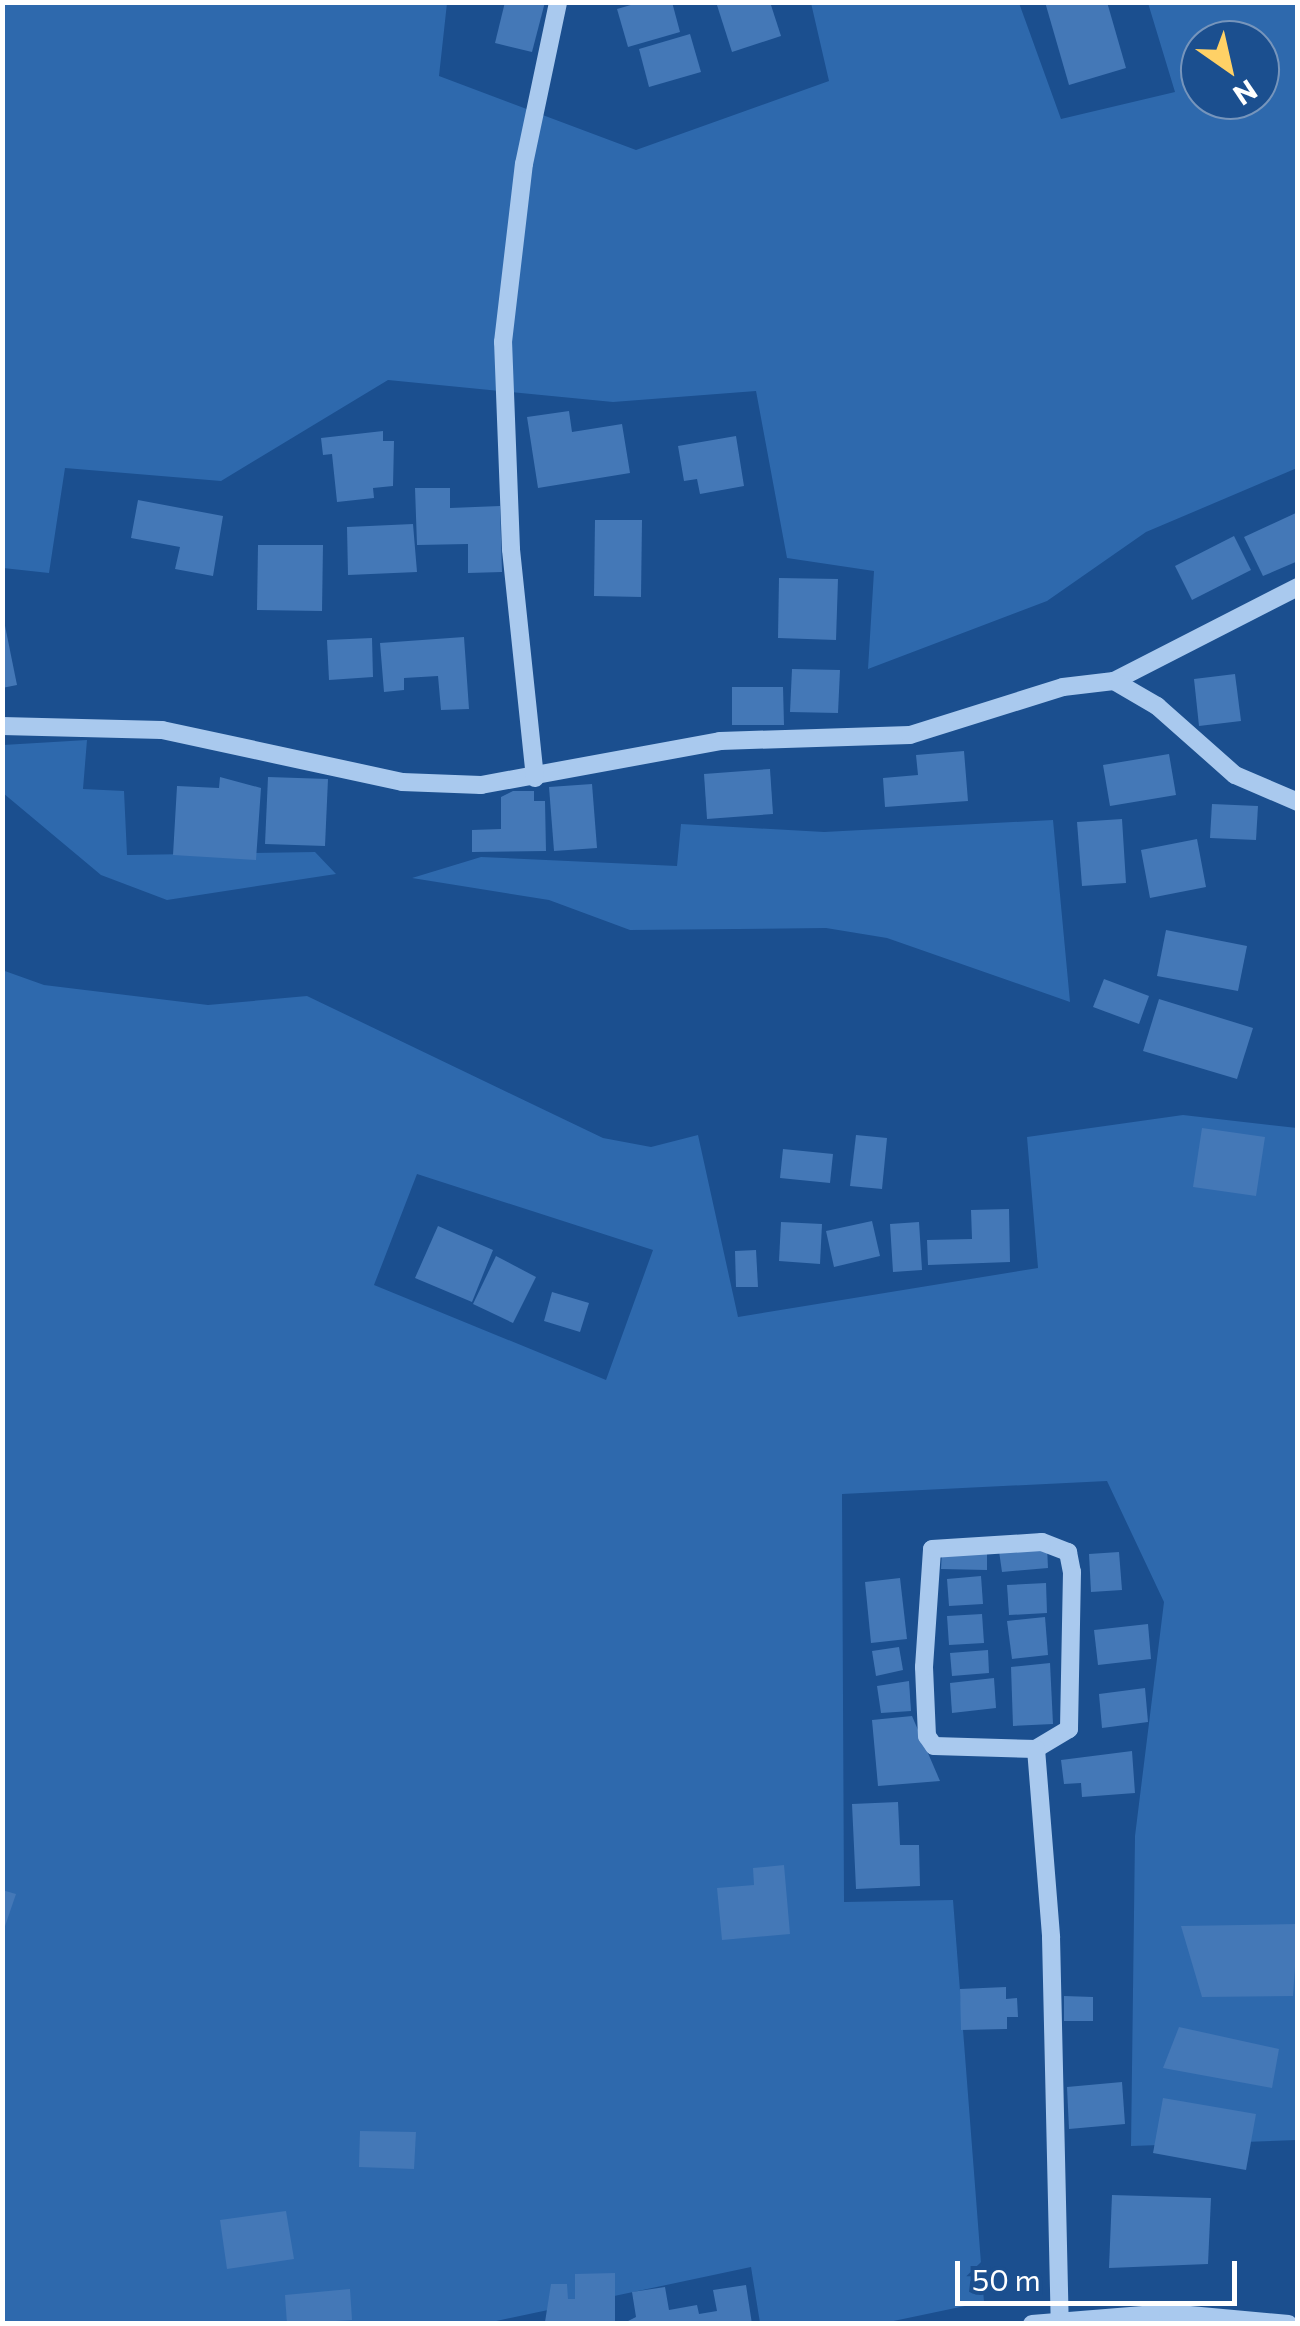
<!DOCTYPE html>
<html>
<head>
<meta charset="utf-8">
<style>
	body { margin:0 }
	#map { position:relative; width:1300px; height:2326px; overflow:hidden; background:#1b4f8f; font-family:Commissioner,sans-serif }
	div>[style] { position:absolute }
	.green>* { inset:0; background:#2e69ad }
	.building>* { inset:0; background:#4478b7 }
	.minor>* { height:18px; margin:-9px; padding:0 9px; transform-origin:9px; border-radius:9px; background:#a9c9ee }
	span { translate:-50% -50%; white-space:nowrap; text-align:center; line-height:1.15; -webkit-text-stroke:8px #1b4f8f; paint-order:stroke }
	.frame { position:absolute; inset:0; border:5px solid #fff; pointer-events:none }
	.north { position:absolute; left:1180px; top:20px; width:100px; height:100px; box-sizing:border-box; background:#1b4f8f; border:2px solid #7695bc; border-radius:50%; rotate:146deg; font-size:28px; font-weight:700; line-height:40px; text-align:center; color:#fff }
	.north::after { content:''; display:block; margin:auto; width:35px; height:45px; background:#ffd166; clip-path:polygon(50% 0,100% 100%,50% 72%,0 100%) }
	.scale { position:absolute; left:955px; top:2261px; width:282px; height:45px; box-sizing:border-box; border:5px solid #fff; border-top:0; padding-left:12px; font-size:30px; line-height:35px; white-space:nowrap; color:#fff; -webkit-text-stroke:8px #1b4f8f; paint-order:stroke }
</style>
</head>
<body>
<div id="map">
	<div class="green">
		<i style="clip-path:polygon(evenodd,3px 3px,447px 3px,439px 76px,636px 150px,829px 81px,811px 3px,1019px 3px,1061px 119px,1175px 92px,1148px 3px,1297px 3px,1297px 468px,1146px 532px,1047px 601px,868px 669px,874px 571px,787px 558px,756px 391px,613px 402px,388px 380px,221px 481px,65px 468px,49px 573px,3px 568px,3px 3px,1200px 40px,1260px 40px,1260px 100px,1200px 100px,1200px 40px)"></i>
		<i style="clip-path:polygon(87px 740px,83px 789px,124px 791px,127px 855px,315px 852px,336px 874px,167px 900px,101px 875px,3px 793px,3px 745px)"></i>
		<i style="clip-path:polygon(1053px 820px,1070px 1002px,887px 938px,826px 928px,630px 930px,549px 900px,412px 878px,481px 857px,677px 866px,681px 824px,824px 832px)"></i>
		<i style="clip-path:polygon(evenodd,2px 970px,44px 985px,208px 1005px,307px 996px,603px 1138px,651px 1147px,698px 1135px,738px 1317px,1038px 1268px,1027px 1137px,1183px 1115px,1297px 1128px,1297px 2140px,1131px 2146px,1135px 1836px,1164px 1602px,1107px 1481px,842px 1494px,844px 1902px,953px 1900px,984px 2302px,884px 2323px,760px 2323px,751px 2267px,487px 2323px,3px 2323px,2px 970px,417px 1174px,653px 1250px,606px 1380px,374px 1285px,417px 1174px)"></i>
	</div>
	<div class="building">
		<i style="clip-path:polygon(505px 2px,545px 2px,532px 52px,495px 43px)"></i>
		<i style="clip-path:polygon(641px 2px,672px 2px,680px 32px,628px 47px,617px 9px)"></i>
		<i style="clip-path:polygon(716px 2px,770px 2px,781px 36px,732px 52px)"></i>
		<i style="clip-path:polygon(1045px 2px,1107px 2px,1126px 68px,1069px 85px)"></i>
		<i style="clip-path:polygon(690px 34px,701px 72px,649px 87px,639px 49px)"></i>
		<i style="clip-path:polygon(569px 411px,572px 432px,622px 424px,630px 473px,538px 488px,527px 417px)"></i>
		<i style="clip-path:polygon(383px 431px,383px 441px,394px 441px,393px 486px,373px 488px,374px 498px,337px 502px,332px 454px,323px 455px,321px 438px)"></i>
		<i style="clip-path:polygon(736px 436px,744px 486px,700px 494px,697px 479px,684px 481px,678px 446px)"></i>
		<i style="clip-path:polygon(415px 488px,450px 488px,450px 508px,500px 506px,502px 572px,468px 573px,468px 544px,417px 545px)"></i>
		<i style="clip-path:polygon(138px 500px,223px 516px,213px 576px,175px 569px,180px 547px,131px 538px)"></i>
		<i style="clip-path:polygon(1298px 512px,1298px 561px,1263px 576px,1244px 537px)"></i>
		<i style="clip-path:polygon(595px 520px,642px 520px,641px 597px,594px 596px)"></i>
		<i style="clip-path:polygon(413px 524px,417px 572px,348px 575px,347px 527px)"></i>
		<i style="clip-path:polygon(1234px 536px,1251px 570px,1192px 600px,1175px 566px)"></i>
		<i style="clip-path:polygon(258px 545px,323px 545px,322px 611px,257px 610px)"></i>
		<i style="clip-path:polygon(779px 578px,838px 579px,836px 640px,778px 638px)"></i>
		<i style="clip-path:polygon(2px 611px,17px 685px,2px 688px)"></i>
		<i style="clip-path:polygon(464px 637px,469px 709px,441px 710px,438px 676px,404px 678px,404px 690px,384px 692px,380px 643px)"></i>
		<i style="clip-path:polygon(372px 638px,373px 677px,329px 680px,327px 640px)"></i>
		<i style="clip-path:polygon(792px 669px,840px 670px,838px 713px,790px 712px)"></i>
		<i style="clip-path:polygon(1235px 674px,1241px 721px,1199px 726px,1194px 679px)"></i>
		<i style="clip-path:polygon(732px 687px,783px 687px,784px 725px,732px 725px)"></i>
		<i style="clip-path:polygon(964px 751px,968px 801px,885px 807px,883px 778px,918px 775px,916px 755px)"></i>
		<i style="clip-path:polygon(1169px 754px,1176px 795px,1110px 806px,1103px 765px)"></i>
		<i style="clip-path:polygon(770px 769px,773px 814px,707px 819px,704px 774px)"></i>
		<i style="clip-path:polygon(220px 777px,261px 788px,256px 860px,173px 855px,177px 786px,219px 788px)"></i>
		<i style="clip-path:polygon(268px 777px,328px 779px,325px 846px,265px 844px)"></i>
		<i style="clip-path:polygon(592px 784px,597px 848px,554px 851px,549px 787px)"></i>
		<i style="clip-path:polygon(513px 791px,534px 791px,534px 801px,545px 801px,546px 851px,472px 852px,472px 830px,501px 829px,501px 797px)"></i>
		<i style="clip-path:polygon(1212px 804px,1258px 806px,1256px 840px,1210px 838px)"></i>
		<i style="clip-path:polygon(1122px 819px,1126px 883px,1082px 886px,1077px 822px)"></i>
		<i style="clip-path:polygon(1197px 839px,1206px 887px,1150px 898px,1141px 850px)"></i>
		<i style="clip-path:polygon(1166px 930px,1247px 946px,1238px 991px,1157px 976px)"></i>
		<i style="clip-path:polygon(1104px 979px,1149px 996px,1139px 1024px,1093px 1007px)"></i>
		<i style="clip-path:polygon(1159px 999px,1253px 1028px,1237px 1079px,1143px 1051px)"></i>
		<i style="clip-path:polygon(1202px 1128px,1265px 1137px,1256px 1196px,1193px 1187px)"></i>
		<i style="clip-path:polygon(856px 1135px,887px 1138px,882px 1189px,850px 1186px)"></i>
		<i style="clip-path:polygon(783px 1149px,833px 1154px,830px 1183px,780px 1178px)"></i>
		<i style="clip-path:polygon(1009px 1209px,1010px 1262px,928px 1265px,927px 1240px,972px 1239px,971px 1210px)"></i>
		<i style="clip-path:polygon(872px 1221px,880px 1256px,834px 1267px,826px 1231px)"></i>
		<i style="clip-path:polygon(781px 1222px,822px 1224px,820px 1264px,779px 1261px)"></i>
		<i style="clip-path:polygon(919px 1222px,922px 1270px,893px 1272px,890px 1224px)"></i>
		<i style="clip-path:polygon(438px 1226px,493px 1250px,472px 1302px,415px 1278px)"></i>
		<i style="clip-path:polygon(756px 1250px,758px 1287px,736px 1287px,735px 1251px)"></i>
		<i style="clip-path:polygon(496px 1256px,536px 1277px,513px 1323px,473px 1304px)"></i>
		<i style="clip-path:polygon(552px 1292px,589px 1303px,580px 1332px,544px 1321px)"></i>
		<i style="clip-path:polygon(1047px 1547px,1048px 1568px,1002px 1572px,999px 1551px)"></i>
		<i style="clip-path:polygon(942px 1551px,987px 1552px,987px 1570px,941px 1569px)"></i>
		<i style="clip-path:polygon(1119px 1552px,1122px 1590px,1091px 1592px,1089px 1554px)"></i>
		<i style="clip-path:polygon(981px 1576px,983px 1604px,949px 1606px,947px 1579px)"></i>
		<i style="clip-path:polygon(900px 1578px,907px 1639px,871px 1643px,865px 1582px)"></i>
		<i style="clip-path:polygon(1046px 1583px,1047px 1613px,1009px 1615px,1007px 1585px)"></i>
		<i style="clip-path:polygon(982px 1614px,984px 1643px,949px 1645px,947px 1616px)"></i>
		<i style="clip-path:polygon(1045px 1617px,1048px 1655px,1012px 1659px,1007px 1621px)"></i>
		<i style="clip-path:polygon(1148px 1624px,1151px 1659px,1098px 1665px,1094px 1630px)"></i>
		<i style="clip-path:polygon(899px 1647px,903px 1670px,876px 1676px,872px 1651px)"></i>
		<i style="clip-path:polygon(988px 1650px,989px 1673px,952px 1676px,950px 1653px)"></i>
		<i style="clip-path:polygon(1050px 1663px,1053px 1724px,1013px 1726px,1011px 1667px)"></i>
		<i style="clip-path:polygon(994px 1678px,996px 1708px,952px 1713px,950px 1683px)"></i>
		<i style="clip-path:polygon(909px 1681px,911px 1711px,881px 1713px,877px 1686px)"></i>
		<i style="clip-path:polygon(1145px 1688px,1148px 1722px,1102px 1728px,1099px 1694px)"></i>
		<i style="clip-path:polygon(912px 1716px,940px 1781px,878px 1786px,872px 1720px)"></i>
		<i style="clip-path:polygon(1132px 1751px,1135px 1793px,1082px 1797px,1081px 1783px,1064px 1784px,1061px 1760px)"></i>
		<i style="clip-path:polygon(898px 1802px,900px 1845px,919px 1845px,920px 1886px,856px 1889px,852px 1804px)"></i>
		<i style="clip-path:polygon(784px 1865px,790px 1934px,722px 1940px,717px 1888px,754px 1885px,753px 1868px)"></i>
		<i style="clip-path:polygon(2px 1890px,16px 1894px,3px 1932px,2px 1932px)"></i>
		<i style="clip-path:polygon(1298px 1924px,1293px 1996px,1202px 1997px,1181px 1926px)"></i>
		<i style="clip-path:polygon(1006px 1987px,1006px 1999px,1017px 1998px,1018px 2017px,1007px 2017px,1007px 2029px,961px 2030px,960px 1989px)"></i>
		<i style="clip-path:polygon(1064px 1996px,1093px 1997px,1093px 2021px,1064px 2021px)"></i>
		<i style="clip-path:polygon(1179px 2027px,1279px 2049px,1272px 2088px,1163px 2068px)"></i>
		<i style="clip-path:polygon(1122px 2082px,1125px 2124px,1069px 2129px,1067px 2087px)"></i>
		<i style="clip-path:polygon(1163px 2098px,1256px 2114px,1246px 2170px,1153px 2153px)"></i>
		<i style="clip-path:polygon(360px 2131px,416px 2132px,414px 2169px,359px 2167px)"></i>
		<i style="clip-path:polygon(1112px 2195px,1211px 2198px,1208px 2264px,1109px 2268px)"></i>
		<i style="clip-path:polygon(286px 2211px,294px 2259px,227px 2269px,220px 2220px)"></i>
		<i style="clip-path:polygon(615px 2273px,615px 2324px,545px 2322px,551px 2284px,567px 2284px,568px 2299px,575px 2299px,575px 2274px)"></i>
		<i style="clip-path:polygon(746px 2285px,752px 2324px,622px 2324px,636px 2317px,632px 2292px,665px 2287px,669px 2310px,697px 2305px,699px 2314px,717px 2311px,713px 2290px)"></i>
		<i style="clip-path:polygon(350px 2289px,352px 2320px,287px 2324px,285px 2295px)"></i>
	</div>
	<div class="minor">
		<i style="left:1114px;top:681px;width:207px;rotate:-27.1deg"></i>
		<i style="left:2px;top:726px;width:160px;rotate:1.4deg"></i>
		<i style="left:162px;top:730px;width:246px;rotate:12.2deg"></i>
		<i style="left:402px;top:782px;width:79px;rotate:2.2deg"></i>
		<i style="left:481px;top:785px;width:243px;rotate:-10.4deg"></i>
		<i style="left:720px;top:741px;width:190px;rotate:-1.8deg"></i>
		<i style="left:910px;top:735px;width:160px;rotate:-17.4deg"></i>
		<i style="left:1063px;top:687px;width:51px;rotate:-6.7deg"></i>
		<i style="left:1114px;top:681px;width:50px;rotate:30.2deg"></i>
		<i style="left:1157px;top:706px;width:104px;rotate:41.5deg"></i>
		<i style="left:1235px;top:775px;width:69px;rotate:23.2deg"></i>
		<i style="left:535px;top:778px;width:230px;rotate:-96deg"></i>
		<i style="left:511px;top:549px;width:207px;rotate:-92.2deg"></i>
		<i style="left:503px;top:342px;width:179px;rotate:-83.3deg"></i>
		<i style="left:524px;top:164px;width:166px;rotate:-78.1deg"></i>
		<i style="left:1042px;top:1542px;width:28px;rotate:21deg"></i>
		<i style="left:1068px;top:1552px;width:20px;rotate:79deg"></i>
		<i style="left:1072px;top:1572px;width:157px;rotate:91.1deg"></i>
		<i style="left:1069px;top:1729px;width:39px;rotate:149deg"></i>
		<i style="left:1036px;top:1749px;width:102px;rotate:-178.3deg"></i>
		<i style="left:934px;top:1746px;width:12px;rotate:-125deg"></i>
		<i style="left:927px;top:1736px;width:69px;rotate:-92.5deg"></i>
		<i style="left:924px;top:1667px;width:118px;rotate:-86.1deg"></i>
		<i style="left:932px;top:1549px;width:110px;rotate:-3.6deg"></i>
		<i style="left:1036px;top:1749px;width:189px;rotate:85.4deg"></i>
		<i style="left:1051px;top:1937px;width:382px;rotate:88.7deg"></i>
		<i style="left:1032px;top:2324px;width:136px;rotate:-4.6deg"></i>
		<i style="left:1168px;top:2313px;width:121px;rotate:5.2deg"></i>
	</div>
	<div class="frame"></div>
	<div class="north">N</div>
	<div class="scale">50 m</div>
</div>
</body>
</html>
